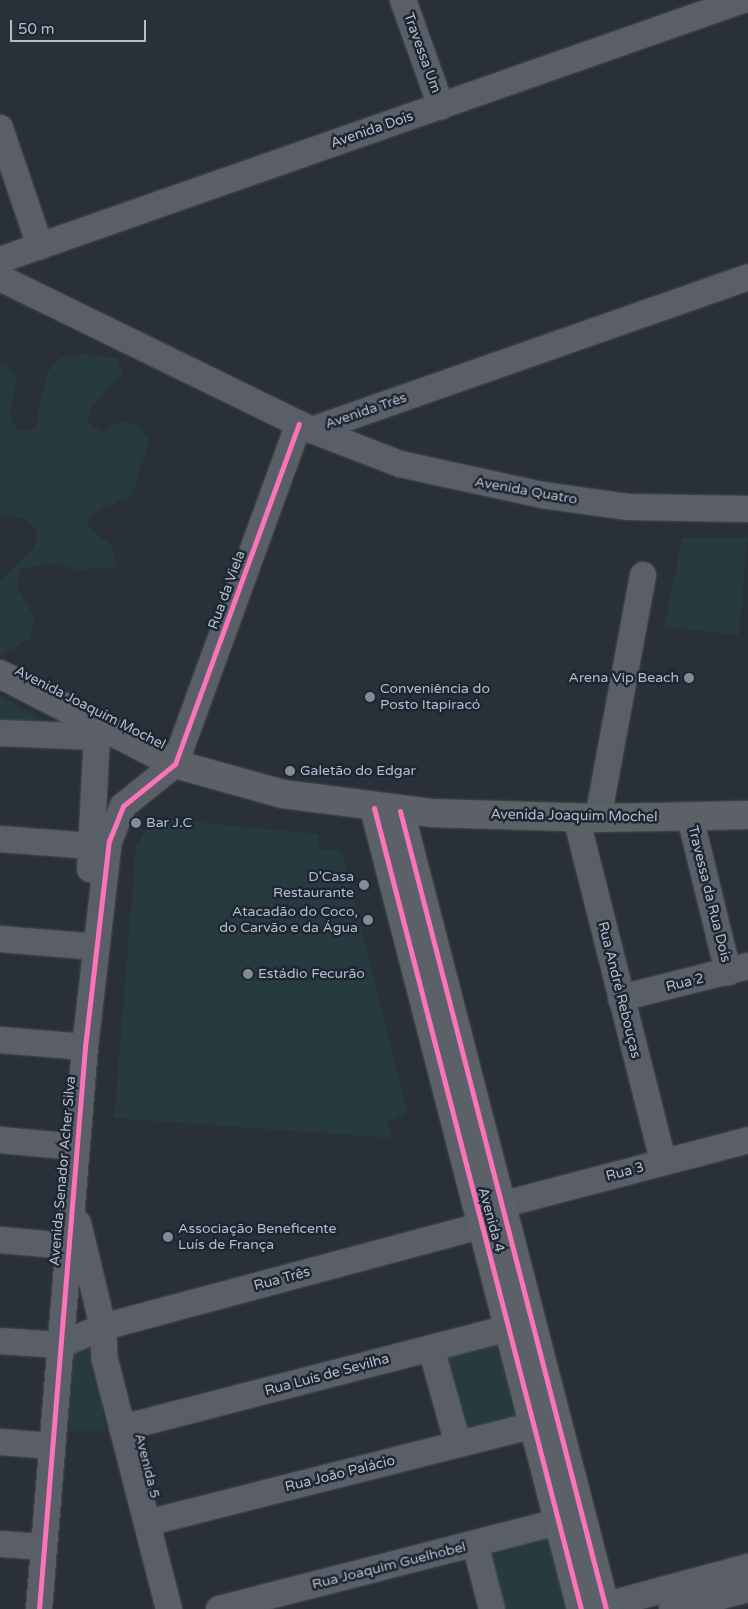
<!DOCTYPE html>
<html>
<head>
<meta charset="utf-8">
<style>
	body { margin:0 }
	#map { position:relative; width:748px; height:1609px; overflow:hidden; background:#2a3038; font-family:"Varela Round",sans-serif }
	div>[style] { position:absolute }
	.green>* { inset:0; background:#273a3e }
	.roads { filter:drop-shadow(0 0 1px #484c53) drop-shadow(0 0 1px #484c53) }
	.minor>* { height:26px; margin:-13px; padding:0 13px; transform-origin:13px; border-radius:13px; background:#5a5e66 }
	.major>* { height:28px; margin:-14px; padding:0 14px; transform-origin:14px; border-radius:14px; background:#5c6168 }
	.cycleway>* { height:5px; margin:-2.5px; padding:0 2.5px; transform-origin:2.5px; border-radius:2.5px; background:#fb73b8 }
	.dots>* { width:14px; height:14px; translate:-50% -50%; box-sizing:border-box; border:2px solid #1d2633; border-radius:50% }
	span { translate:-50% -50%; white-space:nowrap; text-align:center; line-height:1.15; -webkit-text-stroke:5px #1d2633; paint-order:stroke }
	.street-label { font-size:14px; color:#b4bcc9 }
	.poi-label { font-size:14px; color:#b4bcc9 }
	.right { translate:-100% -50%; text-align:right }
	.left { translate:0 -50%; text-align:left }
	.scale { position:absolute; left:10px; top:20px; width:136px; height:22px; box-sizing:border-box; border:2px solid #b4bcc9; border-top:0; padding-left:6px; font-size:15px; line-height:18px; white-space:nowrap; color:#b4bcc9; -webkit-text-stroke:4px #1d2633; paint-order:stroke }
</style>
</head>
<body>
<div id="map">
	<div class="green">
		<i style="clip-path:polygon(79px 354px,117px 358px,122px 375px,93px 405px,87px 422px,102px 432px,120px 422px,139px 425px,149px 442px,132px 495px,98px 511px,86px 524px,113px 548px,117px 567px,78px 570px,57px 563px,21px 569px,17px 587px,35px 619px,30px 638px,0 656px,0 581px,34px 548px,37px 530px,23px 517px,0 517px,0 362px,5px 362px,17px 377px,10px 414px,17px 431px,35px 429px,47px 373px,60px 358px)"></i>
		<i style="clip-path:polygon(748px 537px,739px 635px,664px 627px,682px 538px)"></i>
		<i style="clip-path:polygon(0 696px,55px 725px,0 726px)"></i>
		<i style="clip-path:polygon(163px 819px,319px 834px,318px 850px,342px 851px,408px 1112px,388px 1122px,391px 1138px,114px 1118px,136px 847px,145px 831px)"></i>
		<i style="clip-path:polygon(504px 1334px,528px 1417px,465px 1435px,442px 1351px)"></i>
		<i style="clip-path:polygon(88px 1344px,93px 1353px,106px 1431px,69px 1431px,74px 1351px)"></i>
		<i style="clip-path:polygon(555px 1531px,574px 1609px,498px 1609px,483px 1550px)"></i>
	</div>
	<div class="roads">
		<div class="minor">
			<i style="left:403px;top:0;width:113px;rotate:70.3deg"></i>
			<i style="left:0;top:128px;width:125px;rotate:71.3deg"></i>
			<i style="left:0;top:260px;width:787px;rotate:-19.29deg"></i>
			<i style="left:0;top:278px;width:347px;rotate:26deg"></i>
			<i style="left:312px;top:430px;width:94px;rotate:21.1deg"></i>
			<i style="left:400px;top:464px;width:145px;rotate:12.3deg"></i>
			<i style="left:542px;top:495px;width:88px;rotate:7.9deg"></i>
			<i style="left:629px;top:507px;width:119px;rotate:1deg"></i>
			<i style="left:312px;top:430px;width:462px;rotate:-19.3deg"></i>
			<i style="left:0;top:733px;width:97px;rotate:2.4deg"></i>
			<i style="left:576px;top:817px;width:356px;rotate:75.8deg"></i>
			<i style="left:690px;top:817px;width:160px;rotate:76.2deg"></i>
			<i style="left:598px;top:818px;width:247px;rotate:-79.5deg"></i>
			<i style="left:0;top:839px;width:92px;rotate:4.4deg"></i>
			<i style="left:90px;top:869px;width:132px;rotate:-87deg"></i>
			<i style="left:97px;top:737px;width:11px;rotate:-63deg"></i>
			<i style="left:0;top:939px;width:85px;rotate:4.7deg"></i>
			<i style="left:621px;top:998px;width:131px;rotate:-14.1deg"></i>
			<i style="left:0;top:1040px;width:85px;rotate:4.7deg"></i>
			<i style="left:0;top:1140px;width:77px;rotate:5.2deg"></i>
			<i style="left:501px;top:1205px;width:255px;rotate:-14.7deg"></i>
			<i style="left:78px;top:1223px;width:107px;rotate:76.5deg"></i>
			<i style="left:103px;top:1327px;width:33px;rotate:87deg"></i>
			<i style="left:105px;top:1360px;width:257px;rotate:75.6deg"></i>
			<i style="left:0;top:1240px;width:69px;rotate:5deg"></i>
			<i style="left:0;top:1341px;width:60px;rotate:3.8deg"></i>
			<i style="left:60px;top:1345px;width:47px;rotate:-22.7deg"></i>
			<i style="left:103px;top:1327px;width:413px;rotate:-15deg"></i>
			<i style="left:431px;top:1348px;width:100px;rotate:74.3deg"></i>
			<i style="left:122px;top:1428px;width:420px;rotate:-14.5deg"></i>
			<i style="left:0;top:1442px;width:52px;rotate:4.4deg"></i>
			<i style="left:147px;top:1523px;width:398px;rotate:-14.2deg"></i>
			<i style="left:475px;top:1543px;width:68px;rotate:75.6deg"></i>
			<i style="left:0;top:1544px;width:44px;rotate:3.9deg"></i>
			<i style="left:39px;top:1609px;width:564px;rotate:-85.32deg"></i>
			<i style="left:85px;top:1047px;width:207px;rotate:-83.4deg"></i>
			<i style="left:109px;top:841px;width:38px;rotate:-68deg"></i>
			<i style="left:123px;top:806px;width:67px;rotate:-38.9deg"></i>
			<i style="left:175px;top:764px;width:362px;rotate:-70deg"></i>
			<i style="left:219px;top:1609px;width:350px;rotate:-14.4deg"></i>
			<i style="left:592px;top:1609px;width:162px;rotate:-15.1deg"></i>
			<i style="left:672px;top:1609px;width:79px;rotate:-14.7deg"></i>
		</div>
		<div class="major">
			<i style="left:0;top:674px;width:197px;rotate:27.2deg"></i>
			<i style="left:175px;top:764px;width:112px;rotate:15.5deg"></i>
			<i style="left:283px;top:794px;width:149px;rotate:7.3deg"></i>
			<i style="left:431px;top:813px;width:167px;rotate:1.7deg"></i>
			<i style="left:598px;top:818px;width:150px;rotate:-1.1deg"></i>
			<i style="left:374px;top:808px;width:827px;rotate:75.51deg"></i>
			<i style="left:400px;top:811px;width:824px;rotate:75.53deg"></i>
		</div>
	</div>
	<div class="cycleway">
		<i style="left:374px;top:808px;width:827px;rotate:75.51deg"></i>
		<i style="left:400px;top:811px;width:824px;rotate:75.53deg"></i>
		<i style="left:39px;top:1609px;width:564px;rotate:-85.32deg"></i>
		<i style="left:85px;top:1047px;width:207px;rotate:-83.4deg"></i>
		<i style="left:109px;top:841px;width:38px;rotate:-68deg"></i>
		<i style="left:123px;top:806px;width:67px;rotate:-38.9deg"></i>
		<i style="left:175px;top:764px;width:362px;rotate:-70deg"></i>
	</div>
	<div class="dots">
		<i style="left:689px;top:678px;background:#848b96"></i>
		<i style="left:370px;top:697px;background:#848b96"></i>
		<i style="left:290px;top:771px;background:#848b96"></i>
		<i style="left:136px;top:823px;background:#848b96"></i>
		<i style="left:364px;top:885px;background:#848b96"></i>
		<i style="left:368px;top:920px;background:#848b96"></i>
		<i style="left:248px;top:974px;background:#848b96"></i>
		<i style="left:168px;top:1237px;background:#848b96"></i>
	</div>
	<div class="street-label">
		<span style="left:422px;top:53px;rotate:70deg">Travessa Um</span>
		<span style="left:372px;top:130px;rotate:-19deg">Avenida Dois</span>
		<span style="left:366px;top:411px;rotate:-19deg">Avenida Três</span>
		<span style="left:526px;top:491px;rotate:10deg">Avenida Quatro</span>
		<span style="left:227px;top:590px;rotate:-70deg">Rua da Viela</span>
		<span style="left:90px;top:708px;rotate:27deg">Avenida Joaquim Mochel</span>
		<span style="left:574px;top:816px;rotate:1deg">Avenida Joaquim Mochel</span>
		<span style="left:709px;top:894px;rotate:76deg">Travessa da Rua Dois</span>
		<span style="left:685px;top:983px;rotate:-14deg">Rua 2</span>
		<span style="left:619px;top:990px;rotate:76deg">Rua André Rebouças</span>
		<span style="left:63px;top:1171px;rotate:-85deg">Avenida Senador Acher Silva</span>
		<span style="left:625px;top:1172px;rotate:-15deg">Rua 3</span>
		<span style="left:491px;top:1220px;rotate:75deg">Avenida 4</span>
		<span style="left:282px;top:1279px;rotate:-15deg">Rua Três</span>
		<span style="left:327px;top:1375px;rotate:-15deg">Rua Luís de Sevilha</span>
		<span style="left:147px;top:1466px;rotate:76deg">Avenida 5</span>
		<span style="left:340px;top:1474px;rotate:-14deg">Rua João Palácio</span>
		<span style="left:389px;top:1566px;rotate:-14deg">Rua Joaquim Guelhobel</span>
	</div>
	<div class="poi-label">
		<span class="right" style="left:679px;top:678px">Arena Vip Beach</span>
		<span class="left" style="left:380px;top:697px">Conveniência do<br>Posto Itapiracó</span>
		<span class="left" style="left:300px;top:771px">Galetão do Edgar</span>
		<span class="left" style="left:146px;top:823px">Bar J.C</span>
		<span class="right" style="left:354px;top:885px">D'Casa<br>Restaurante</span>
		<span class="right" style="left:358px;top:920px">Atacadão do Coco,<br>do Carvão e da Água</span>
		<span class="left" style="left:258px;top:974px">Estádio Fecurão</span>
		<span class="left" style="left:178px;top:1237px">Associação Beneficente<br>Luís de França</span>
	</div>
	<div class="scale">50 m</div>
</div>
</body>
</html>
